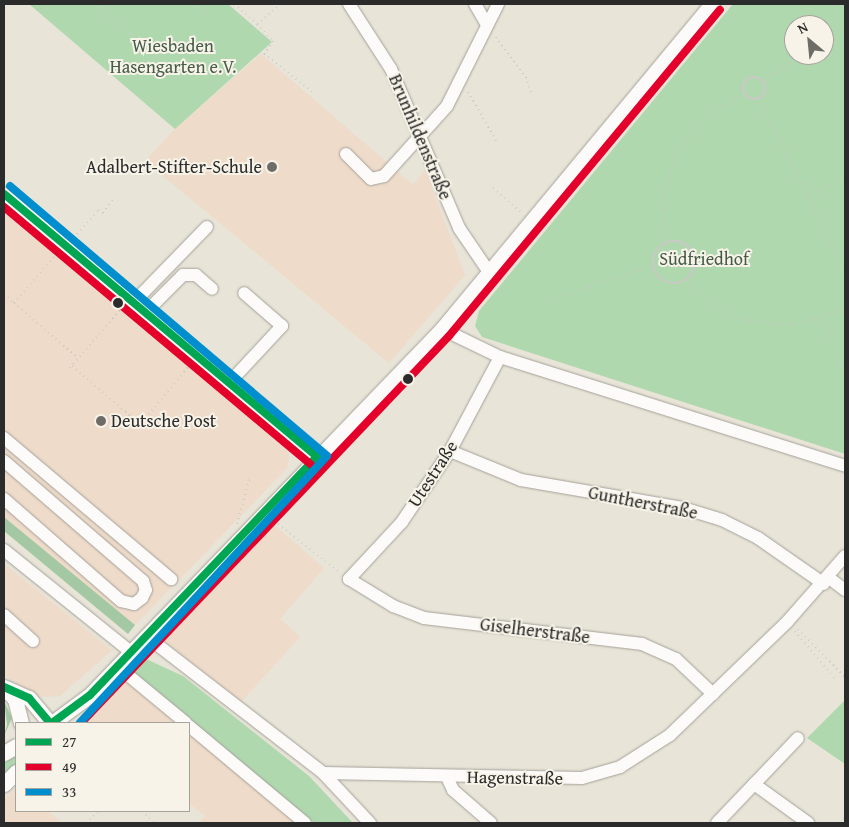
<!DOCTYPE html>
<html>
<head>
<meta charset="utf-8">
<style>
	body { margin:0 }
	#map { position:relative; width:849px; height:827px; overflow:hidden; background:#e8e4d7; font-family:"Gentium Book Plus",serif }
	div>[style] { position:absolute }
	.built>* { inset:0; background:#eedbc9 }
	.green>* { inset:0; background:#b0d8af }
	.forest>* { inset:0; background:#a3c8a3 }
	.path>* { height:2px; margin-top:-1px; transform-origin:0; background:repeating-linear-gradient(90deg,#c9c9c6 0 1px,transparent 0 5px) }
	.path>.ring { margin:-1px; padding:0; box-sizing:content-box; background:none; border:2px solid #c9c9c6; border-radius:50% }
	.roads { filter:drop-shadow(0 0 1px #a4a19a) drop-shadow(0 0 1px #a4a19a) }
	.minor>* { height:12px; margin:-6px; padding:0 6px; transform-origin:6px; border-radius:6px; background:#fcfbf9 }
	.major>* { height:15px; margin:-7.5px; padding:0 7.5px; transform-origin:7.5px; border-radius:7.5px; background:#fcfbf9 }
	.bus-1>* { height:8px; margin:-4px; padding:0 4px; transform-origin:4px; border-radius:4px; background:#00a651 }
	.bus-2>* { height:8px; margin:-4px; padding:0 4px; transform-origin:4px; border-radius:4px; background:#e4002b }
	.bus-3>* { height:8px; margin:-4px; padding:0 4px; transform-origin:4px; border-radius:4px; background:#008ecf }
	.dots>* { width:14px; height:14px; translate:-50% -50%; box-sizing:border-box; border:2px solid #f7f3e8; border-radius:50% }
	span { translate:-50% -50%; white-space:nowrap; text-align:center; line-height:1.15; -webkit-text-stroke:4px #f7f3e8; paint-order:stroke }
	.park-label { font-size:18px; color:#455c49 }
	.street-label { font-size:18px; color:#2b2b2b }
	.poi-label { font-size:18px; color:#2b2b2b }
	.right { translate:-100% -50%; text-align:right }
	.left { translate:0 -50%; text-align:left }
	.frame { position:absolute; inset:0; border:5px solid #2b2b2b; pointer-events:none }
	.legend { position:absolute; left:15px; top:722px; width:175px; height:90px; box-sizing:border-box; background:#f7f3e8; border:1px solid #a5a39c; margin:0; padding:6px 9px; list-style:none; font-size:15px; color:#2b2b2b }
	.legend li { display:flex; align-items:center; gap:10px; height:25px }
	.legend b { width:25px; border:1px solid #a5a39c }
	.north { position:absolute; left:784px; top:15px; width:50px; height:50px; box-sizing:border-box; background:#f7f3e8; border:1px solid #a5a39c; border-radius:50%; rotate:332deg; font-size:14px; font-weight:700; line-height:20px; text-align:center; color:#2b2b2b }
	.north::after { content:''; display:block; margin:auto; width:18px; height:22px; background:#6d6c67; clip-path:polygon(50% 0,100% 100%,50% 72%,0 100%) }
</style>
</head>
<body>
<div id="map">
	<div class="built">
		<i style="clip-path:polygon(261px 54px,413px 185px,425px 170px,465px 275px,389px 363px,145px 161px,175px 129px)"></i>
		<i style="clip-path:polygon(4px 206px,289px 452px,288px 467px,135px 625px,4px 517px)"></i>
		<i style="clip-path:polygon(273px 524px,324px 568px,280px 619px,300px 637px,239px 704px,164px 640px)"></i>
		<i style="clip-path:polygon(4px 564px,112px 650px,60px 696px,39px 697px,4px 675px)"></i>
		<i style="clip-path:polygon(126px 677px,181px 723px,79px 723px)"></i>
		<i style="clip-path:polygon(189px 730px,299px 823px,199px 823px,205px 816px,189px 803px)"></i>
		<i style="clip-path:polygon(16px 788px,16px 811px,48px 811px,62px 823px,4px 823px,4px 800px)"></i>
	</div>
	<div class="green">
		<i style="clip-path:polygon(29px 4px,228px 4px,272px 42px,175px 129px)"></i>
		<i style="clip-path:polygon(evenodd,733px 4px,845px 4px,845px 454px,482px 337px,475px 326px,479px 311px,733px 4px,794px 25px,824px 25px,824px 55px,794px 55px,794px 25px)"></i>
		<i style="clip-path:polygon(144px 658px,183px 676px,309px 776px,353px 823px,314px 823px,132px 671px)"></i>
		<i style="clip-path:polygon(845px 700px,845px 764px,807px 738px)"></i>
		<i style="clip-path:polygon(16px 755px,16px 766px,4px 777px,4px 763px)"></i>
	</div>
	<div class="forest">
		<i style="clip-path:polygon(4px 517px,135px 625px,128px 634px,4px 531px)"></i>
		<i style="clip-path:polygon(4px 701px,12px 718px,4px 736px,7px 725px)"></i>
	</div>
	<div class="path">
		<i style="left:94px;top:4px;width:98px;rotate:40deg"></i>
		<i style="left:195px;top:4px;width:20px;rotate:41deg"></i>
		<i style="left:234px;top:4px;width:30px;rotate:41deg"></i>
		<i style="left:257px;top:24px;width:31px;rotate:-40deg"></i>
		<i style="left:257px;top:24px;width:23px;rotate:47deg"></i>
		<i style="left:273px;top:41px;width:16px;rotate:125deg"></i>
		<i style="left:264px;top:54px;width:63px;rotate:38deg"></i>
		<i style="left:496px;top:37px;width:50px;rotate:53.1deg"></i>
		<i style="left:526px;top:77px;width:20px;rotate:72deg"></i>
		<i style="left:824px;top:40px;width:30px;rotate:-46deg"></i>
		<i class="ring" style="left:743px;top:77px;width:20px;height:20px"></i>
		<i style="left:763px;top:81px;width:48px;rotate:-33deg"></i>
		<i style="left:468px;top:92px;width:60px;rotate:60deg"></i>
		<i style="left:759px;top:98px;width:194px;rotate:63.7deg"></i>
		<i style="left:493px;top:188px;width:37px;rotate:41deg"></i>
		<i style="left:809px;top:197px;width:40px;rotate:-26.6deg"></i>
		<i style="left:74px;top:238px;width:37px;rotate:-49deg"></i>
		<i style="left:98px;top:210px;width:6px;rotate:31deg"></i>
		<i style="left:103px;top:213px;width:16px;rotate:-52deg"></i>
		<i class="ring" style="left:653px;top:241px;width:40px;height:40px"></i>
		<i style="left:668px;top:242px;width:33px;rotate:-99deg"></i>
		<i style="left:663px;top:209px;width:41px;rotate:-80.1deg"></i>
		<i style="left:670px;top:169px;width:37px;rotate:-61deg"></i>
		<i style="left:688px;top:137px;width:35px;rotate:-45deg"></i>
		<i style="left:713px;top:112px;width:35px;rotate:-29deg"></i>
		<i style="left:57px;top:253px;width:66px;rotate:130.7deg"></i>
		<i style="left:14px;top:303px;width:84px;rotate:40.7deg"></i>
		<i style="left:685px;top:280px;width:55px;rotate:39.1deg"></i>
		<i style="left:728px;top:315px;width:21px;rotate:17deg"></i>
		<i style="left:748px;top:321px;width:42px;rotate:5.4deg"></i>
		<i style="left:790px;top:325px;width:57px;rotate:-15.3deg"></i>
		<i style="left:4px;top:294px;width:13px;rotate:42deg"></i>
		<i style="left:558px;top:297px;width:100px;rotate:-18.6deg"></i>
		<i style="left:823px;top:319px;width:60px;rotate:68.6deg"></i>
		<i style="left:72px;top:366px;width:89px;rotate:40.5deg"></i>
		<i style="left:70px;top:368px;width:78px;rotate:-49.2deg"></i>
		<i style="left:139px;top:426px;width:78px;rotate:-50.2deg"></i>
		<i style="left:274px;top:521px;width:83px;rotate:38.1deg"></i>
		<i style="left:237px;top:524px;width:46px;rotate:-74.7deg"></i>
		<i style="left:798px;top:629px;width:67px;rotate:45.6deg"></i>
		<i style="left:795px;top:631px;width:62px;rotate:50.2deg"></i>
		<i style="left:142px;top:811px;width:17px;rotate:45deg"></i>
		<i style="left:86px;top:823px;width:18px;rotate:-43deg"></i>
		<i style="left:841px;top:823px;width:6px;rotate:-51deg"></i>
	</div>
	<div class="roads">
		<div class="minor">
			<i style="left:349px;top:4px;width:77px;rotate:57.1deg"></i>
			<i style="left:391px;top:69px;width:173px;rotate:66.8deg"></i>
			<i style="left:459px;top:228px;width:53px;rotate:55.7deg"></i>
			<i style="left:475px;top:4px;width:24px;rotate:60deg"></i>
			<i style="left:346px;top:154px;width:35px;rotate:45deg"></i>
			<i style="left:371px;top:179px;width:13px;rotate:-13deg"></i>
			<i style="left:384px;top:176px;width:94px;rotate:-48deg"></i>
			<i style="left:447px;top:106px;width:114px;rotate:-63.4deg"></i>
			<i style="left:4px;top:194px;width:409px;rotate:40deg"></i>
			<i style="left:133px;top:303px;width:106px;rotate:-45.8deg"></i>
			<i style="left:145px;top:313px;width:54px;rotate:-45deg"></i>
			<i style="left:183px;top:275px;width:13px"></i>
			<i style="left:196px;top:275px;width:21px;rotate:41deg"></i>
			<i style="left:442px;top:329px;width:64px;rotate:25.8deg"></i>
			<i style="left:500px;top:357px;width:362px;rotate:17.5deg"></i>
			<i style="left:500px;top:357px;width:106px;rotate:118deg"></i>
			<i style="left:450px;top:451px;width:86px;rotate:124.1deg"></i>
			<i style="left:402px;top:522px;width:78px;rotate:132.9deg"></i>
			<i style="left:349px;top:579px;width:52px;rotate:31.5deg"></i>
			<i style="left:393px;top:606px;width:33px;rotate:21deg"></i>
			<i style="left:424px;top:618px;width:220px;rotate:6.8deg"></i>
			<i style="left:642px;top:644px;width:37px;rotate:24deg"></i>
			<i style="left:676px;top:659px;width:51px;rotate:43.4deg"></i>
			<i style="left:229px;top:383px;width:78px;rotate:-47.1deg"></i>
			<i style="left:282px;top:326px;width:50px;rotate:-139deg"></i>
			<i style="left:4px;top:438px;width:219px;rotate:40.2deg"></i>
			<i style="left:450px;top:451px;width:77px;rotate:22.2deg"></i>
			<i style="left:521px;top:480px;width:164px;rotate:9.8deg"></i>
			<i style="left:683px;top:508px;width:41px;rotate:17.1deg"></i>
			<i style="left:722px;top:520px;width:40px;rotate:26.6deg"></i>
			<i style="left:758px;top:538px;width:80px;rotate:34.9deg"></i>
			<i style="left:4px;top:461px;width:184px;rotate:40.8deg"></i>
			<i style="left:143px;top:581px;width:9px;rotate:72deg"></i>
			<i style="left:146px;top:590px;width:9px;rotate:117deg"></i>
			<i style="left:142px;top:598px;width:10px;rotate:143deg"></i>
			<i style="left:134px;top:604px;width:13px;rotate:-167deg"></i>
			<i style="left:121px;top:601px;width:155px;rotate:-138.9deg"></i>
			<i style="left:4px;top:550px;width:163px;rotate:38.8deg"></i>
			<i style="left:829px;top:578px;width:20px;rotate:37deg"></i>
			<i style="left:4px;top:615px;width:39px;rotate:42deg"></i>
			<i style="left:146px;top:636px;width:224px;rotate:37.7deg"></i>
			<i style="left:323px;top:773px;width:259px;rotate:1.1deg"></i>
			<i style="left:582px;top:778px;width:40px;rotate:-16deg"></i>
			<i style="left:620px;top:767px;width:59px;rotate:-32.6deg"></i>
			<i style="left:670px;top:735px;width:163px;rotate:-44deg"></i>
			<i style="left:787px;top:622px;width:88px;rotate:-48.7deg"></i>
			<i style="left:117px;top:666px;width:89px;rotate:39.6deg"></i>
			<i style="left:189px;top:726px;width:151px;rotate:39.9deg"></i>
			<i style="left:323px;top:773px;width:69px;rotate:46.8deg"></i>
			<i style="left:447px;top:777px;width:14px;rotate:65deg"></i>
			<i style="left:453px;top:790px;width:50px;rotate:41deg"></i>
			<i style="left:754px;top:784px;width:67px;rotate:35.8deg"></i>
			<i style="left:717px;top:823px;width:117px;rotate:-46.4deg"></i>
		</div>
		<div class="major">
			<i style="left:4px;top:687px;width:27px;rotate:24deg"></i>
			<i style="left:29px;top:698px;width:33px;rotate:50deg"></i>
			<i style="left:4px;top:688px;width:16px;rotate:45deg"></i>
			<i style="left:15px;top:699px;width:25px;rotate:76deg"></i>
			<i style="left:52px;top:723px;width:47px;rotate:-36.4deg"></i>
			<i style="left:90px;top:695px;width:508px;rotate:-46.12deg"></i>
			<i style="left:442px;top:329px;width:423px;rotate:-50.3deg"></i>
			<i style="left:4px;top:753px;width:14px;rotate:-30deg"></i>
			<i style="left:4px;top:784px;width:17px;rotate:-45deg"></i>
		</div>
	</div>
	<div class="bus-1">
		<i style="left:4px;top:194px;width:409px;rotate:40deg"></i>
		<i style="left:4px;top:687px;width:27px;rotate:24deg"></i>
		<i style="left:29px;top:698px;width:33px;rotate:50deg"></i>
		<i style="left:52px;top:723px;width:47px;rotate:-36.4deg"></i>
		<i style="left:90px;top:695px;width:329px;rotate:-46.4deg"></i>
	</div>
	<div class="bus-2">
		<i style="left:4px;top:207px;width:401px;rotate:40deg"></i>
		<i style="left:81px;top:723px;width:534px;rotate:-46.44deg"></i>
		<i style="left:449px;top:336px;width:424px;rotate:-50.3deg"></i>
	</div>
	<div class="bus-3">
		<i style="left:10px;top:186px;width:416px;rotate:40.4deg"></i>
		<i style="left:327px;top:456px;width:364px;rotate:132.8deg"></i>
	</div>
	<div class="dots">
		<i style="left:272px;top:167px;background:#6d6c67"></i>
		<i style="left:118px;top:303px;background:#2b2b2b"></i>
		<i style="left:408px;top:379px;background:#2b2b2b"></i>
		<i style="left:101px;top:421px;background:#6d6c67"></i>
	</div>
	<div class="park-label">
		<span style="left:173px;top:57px">Wiesbaden<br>Hasengarten e.V.</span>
		<span style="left:704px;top:259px">Südfriedhof</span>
	</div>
	<div class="street-label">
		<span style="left:420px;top:137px;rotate:67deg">Brunhildenstraße</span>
		<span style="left:433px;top:474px;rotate:-57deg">Utestraße</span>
		<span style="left:643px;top:503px;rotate:11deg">Guntherstraße</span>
		<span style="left:535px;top:631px;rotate:7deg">Giselherstraße</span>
		<span style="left:515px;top:778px;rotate:1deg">Hagenstraße</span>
	</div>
	<div class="poi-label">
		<span class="right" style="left:262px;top:167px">Adalbert-Stifter-Schule</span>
		<span class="left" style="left:111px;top:421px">Deutsche Post</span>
	</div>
	<div class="frame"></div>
	<ul class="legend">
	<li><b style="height:6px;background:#00a651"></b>27</li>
	<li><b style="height:6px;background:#e4002b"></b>49</li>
	<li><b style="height:6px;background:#008ecf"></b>33</li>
	</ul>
	<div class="north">N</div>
</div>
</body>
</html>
